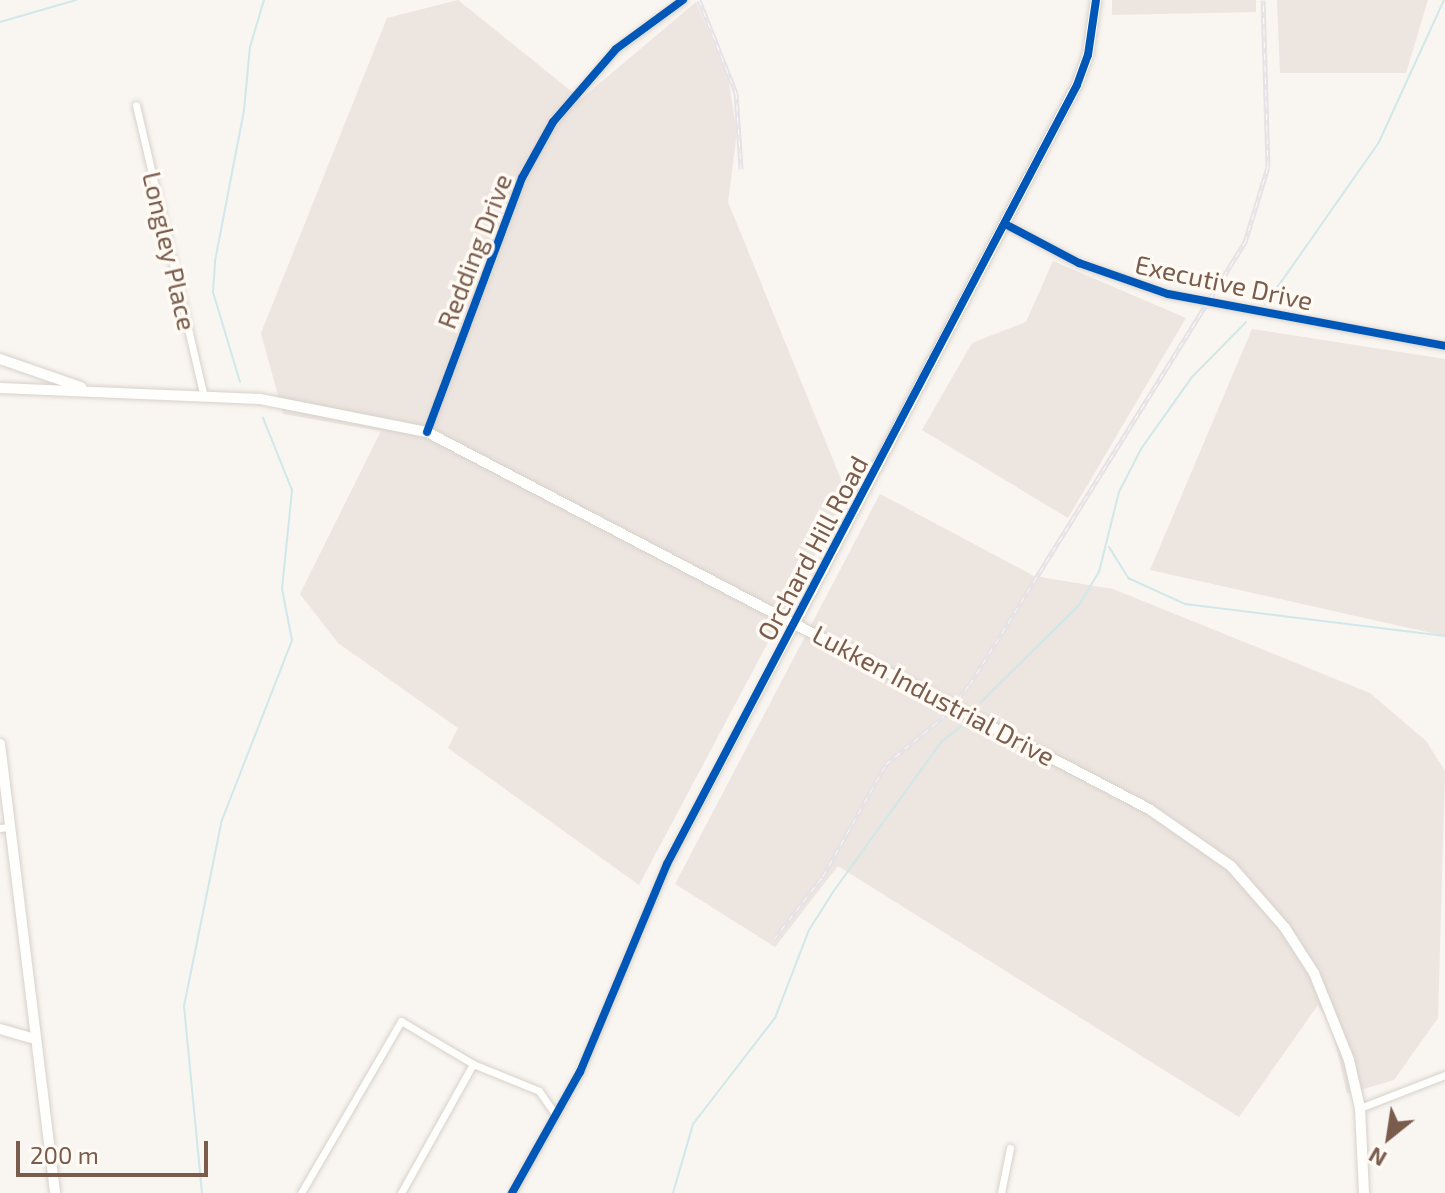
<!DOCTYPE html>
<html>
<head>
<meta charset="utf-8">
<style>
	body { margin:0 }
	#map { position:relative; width:1445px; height:1193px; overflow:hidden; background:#f9f5f0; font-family:"Exo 2",sans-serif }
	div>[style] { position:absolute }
	.industrial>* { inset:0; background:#ede5e0 }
	.stream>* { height:2px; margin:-1px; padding:0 1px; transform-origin:1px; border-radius:1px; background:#d0e8ea }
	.roads { filter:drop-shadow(0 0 2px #d7d1cb) drop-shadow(0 0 2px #d7d1cb) }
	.street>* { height:7px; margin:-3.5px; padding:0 3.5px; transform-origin:3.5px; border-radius:3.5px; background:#fefefd }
	.secondary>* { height:10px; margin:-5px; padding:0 5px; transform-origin:5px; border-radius:5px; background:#fefefd }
	.rail>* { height:5px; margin-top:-2.5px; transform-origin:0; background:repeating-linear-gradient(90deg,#fffaf3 0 6px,#e6e3e7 0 12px); box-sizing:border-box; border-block:2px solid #e6e3e7 }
	.cycleway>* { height:8px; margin:-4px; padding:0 4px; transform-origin:4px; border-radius:4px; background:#0057b8 }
	span { translate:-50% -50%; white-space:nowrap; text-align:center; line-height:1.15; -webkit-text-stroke:7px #fffaf3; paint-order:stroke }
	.street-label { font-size:26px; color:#7a5c4d }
	.north { position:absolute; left:1349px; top:1097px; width:80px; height:80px; -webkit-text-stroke:6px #fffaf3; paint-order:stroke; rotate:210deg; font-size:22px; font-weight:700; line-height:32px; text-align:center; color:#7a5c4d }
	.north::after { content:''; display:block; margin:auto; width:28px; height:36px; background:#7a5c4d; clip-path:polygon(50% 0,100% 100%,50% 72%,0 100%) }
	.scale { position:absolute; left:16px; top:1141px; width:192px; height:36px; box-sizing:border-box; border:4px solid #7a5c4d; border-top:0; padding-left:10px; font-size:24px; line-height:28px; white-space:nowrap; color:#7a5c4d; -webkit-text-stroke:6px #fffaf3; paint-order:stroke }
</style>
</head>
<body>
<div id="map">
	<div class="industrial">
		<i style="clip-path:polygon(458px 0,581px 99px,696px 2px,728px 78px,737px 132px,728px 202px,847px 494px,639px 885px,448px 748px,458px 728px,338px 643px,300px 594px,381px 431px,283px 414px,261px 333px,387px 18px)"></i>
		<i style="clip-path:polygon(1112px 0,1256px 0,1256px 12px,1112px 15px)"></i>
		<i style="clip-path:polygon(1277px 0,1428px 0,1406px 73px,1280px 73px)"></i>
		<i style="clip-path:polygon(1053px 261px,1186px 318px,1068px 518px,922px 430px,972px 343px,1026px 322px)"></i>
		<i style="clip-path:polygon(1252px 329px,1445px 359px,1445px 636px,1150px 570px)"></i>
		<i style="clip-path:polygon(880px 494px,1034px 576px,1113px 589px,1370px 693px,1426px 741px,1445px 771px,1438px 1018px,1394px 1080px,1347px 1094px,1332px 1029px,1318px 1005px,1239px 1117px,838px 866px,775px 947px,675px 884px)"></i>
	</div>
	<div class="stream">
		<i style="left:0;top:22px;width:79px;rotate:-16.1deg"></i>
		<i style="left:1265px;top:305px;width:199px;rotate:-55deg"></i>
		<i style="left:1379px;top:142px;width:156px;rotate:-65.4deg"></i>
		<i style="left:240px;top:382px;width:94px;rotate:-106.7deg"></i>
		<i style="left:213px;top:292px;width:31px;rotate:-86deg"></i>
		<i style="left:215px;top:261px;width:154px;rotate:-79.1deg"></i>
		<i style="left:244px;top:110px;width:63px;rotate:-84.6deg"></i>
		<i style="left:250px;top:47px;width:49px;rotate:-73.4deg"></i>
		<i style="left:1109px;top:547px;width:36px;rotate:58deg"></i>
		<i style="left:1128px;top:578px;width:63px;rotate:24.5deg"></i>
		<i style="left:1185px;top:604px;width:262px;rotate:7deg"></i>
		<i style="left:981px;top:702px;width:138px;rotate:-44.7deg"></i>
		<i style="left:1079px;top:605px;width:39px;rotate:-59deg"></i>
		<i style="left:1099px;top:572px;width:82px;rotate:-76deg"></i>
		<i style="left:1119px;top:492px;width:48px;rotate:-62.9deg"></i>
		<i style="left:1141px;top:449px;width:88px;rotate:-54.7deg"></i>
		<i style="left:1192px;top:377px;width:77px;rotate:-45.5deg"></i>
		<i style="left:202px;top:1193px;width:188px;rotate:-95.5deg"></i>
		<i style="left:184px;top:1006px;width:190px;rotate:-78.5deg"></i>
		<i style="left:222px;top:820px;width:193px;rotate:-68.7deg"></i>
		<i style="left:292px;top:640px;width:52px;rotate:-101.1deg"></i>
		<i style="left:282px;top:589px;width:100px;rotate:-84.2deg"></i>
		<i style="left:292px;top:490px;width:78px;rotate:-111.9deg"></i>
		<i style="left:673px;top:1193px;width:72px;rotate:-73.8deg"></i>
		<i style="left:693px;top:1124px;width:134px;rotate:-52.3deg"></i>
		<i style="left:775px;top:1018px;width:94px;rotate:-68.9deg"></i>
		<i style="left:809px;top:930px;width:45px;rotate:-57.7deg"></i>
		<i style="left:833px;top:892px;width:186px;rotate:-54.2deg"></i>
		<i style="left:942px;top:741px;width:26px;rotate:-37deg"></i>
	</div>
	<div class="roads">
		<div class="street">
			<i style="left:136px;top:105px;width:300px;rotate:76.9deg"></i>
			<i style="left:1005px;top:224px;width:84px;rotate:27.8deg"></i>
			<i style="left:1079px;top:263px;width:94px;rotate:19.2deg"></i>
			<i style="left:1168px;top:294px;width:282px;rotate:10.6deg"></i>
			<i style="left:427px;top:432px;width:271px;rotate:-69.5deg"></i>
			<i style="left:522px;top:178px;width:64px;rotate:-61deg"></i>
			<i style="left:553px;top:122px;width:96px;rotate:-49.2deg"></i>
			<i style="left:616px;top:49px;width:83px;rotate:-36.2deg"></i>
			<i style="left:0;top:828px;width:9px;rotate:-6deg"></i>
			<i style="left:1360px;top:1108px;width:91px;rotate:-21.2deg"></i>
			<i style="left:301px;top:1193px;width:199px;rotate:-59.8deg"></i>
			<i style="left:401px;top:1021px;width:84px;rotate:30.8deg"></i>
			<i style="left:473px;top:1064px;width:71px;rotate:22.2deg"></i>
			<i style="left:539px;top:1091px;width:28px;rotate:55deg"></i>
			<i style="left:401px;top:1193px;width:148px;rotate:-60.8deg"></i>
			<i style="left:512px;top:1193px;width:139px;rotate:-60.7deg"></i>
			<i style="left:580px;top:1072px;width:225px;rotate:-67.3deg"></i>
			<i style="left:667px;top:864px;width:273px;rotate:-62deg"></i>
			<i style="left:1001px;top:1193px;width:46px;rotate:-78.7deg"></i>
		</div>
		<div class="secondary">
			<i style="left:0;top:359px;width:86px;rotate:19.1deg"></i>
			<i style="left:0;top:388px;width:260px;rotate:2.4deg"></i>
			<i style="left:260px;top:399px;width:170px;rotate:11.2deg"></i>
			<i style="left:427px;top:432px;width:815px;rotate:27.57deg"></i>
			<i style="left:1149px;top:809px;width:100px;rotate:34.8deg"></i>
			<i style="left:1231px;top:866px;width:82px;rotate:48.9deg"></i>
			<i style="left:1285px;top:928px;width:54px;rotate:57.2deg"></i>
			<i style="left:1314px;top:973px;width:94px;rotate:68.1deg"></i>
			<i style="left:1349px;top:1060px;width:49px;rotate:77.1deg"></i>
			<i style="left:1360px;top:1108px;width:85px;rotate:87.3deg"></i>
			<i style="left:796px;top:621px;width:605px;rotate:-62.33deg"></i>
			<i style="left:1077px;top:85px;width:32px;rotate:-70deg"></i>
			<i style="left:1088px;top:55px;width:56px;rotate:-81.7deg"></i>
			<i style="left:0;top:744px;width:452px;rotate:83deg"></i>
			<i style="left:0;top:1029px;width:33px;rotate:16deg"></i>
		</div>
	</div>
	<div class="rail">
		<i style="left:699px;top:0;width:100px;rotate:68.3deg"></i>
		<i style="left:736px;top:93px;width:76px;rotate:86.2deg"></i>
		<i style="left:774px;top:939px;width:80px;rotate:-52.1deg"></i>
		<i style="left:823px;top:876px;width:129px;rotate:-60.6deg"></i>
		<i style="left:886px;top:764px;width:72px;rotate:-39.4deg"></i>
		<i style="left:942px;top:718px;width:44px;rotate:-50.5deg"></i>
		<i style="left:970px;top:684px;width:521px;rotate:-58.11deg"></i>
		<i style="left:1245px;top:242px;width:78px;rotate:-73deg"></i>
		<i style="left:1268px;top:167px;width:167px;rotate:-91.7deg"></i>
	</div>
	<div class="cycleway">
		<i style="left:1005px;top:224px;width:84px;rotate:27.8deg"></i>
		<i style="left:1079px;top:263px;width:94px;rotate:19.2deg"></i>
		<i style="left:1168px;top:294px;width:282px;rotate:10.6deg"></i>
		<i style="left:427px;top:432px;width:271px;rotate:-69.5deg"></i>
		<i style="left:522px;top:178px;width:64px;rotate:-61deg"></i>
		<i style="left:553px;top:122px;width:96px;rotate:-49.2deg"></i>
		<i style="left:616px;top:49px;width:83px;rotate:-36.2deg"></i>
		<i style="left:512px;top:1193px;width:139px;rotate:-60.7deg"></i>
		<i style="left:580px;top:1072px;width:225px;rotate:-67.3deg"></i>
		<i style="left:667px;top:864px;width:880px;rotate:-62.24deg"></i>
		<i style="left:1077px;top:85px;width:32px;rotate:-70deg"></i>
		<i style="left:1088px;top:55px;width:56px;rotate:-81.7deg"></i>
	</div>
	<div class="street-label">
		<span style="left:170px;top:251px;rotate:77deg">Longley Place</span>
		<span style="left:474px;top:251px;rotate:-69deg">Redding Drive</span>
		<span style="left:1224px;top:282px;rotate:12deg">Executive Drive</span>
		<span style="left:812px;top:548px;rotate:-62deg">Orchard Hill Road</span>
		<span style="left:934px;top:695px;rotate:28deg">Lukken Industrial Drive</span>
	</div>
	<div class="north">N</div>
	<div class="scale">200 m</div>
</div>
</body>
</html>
